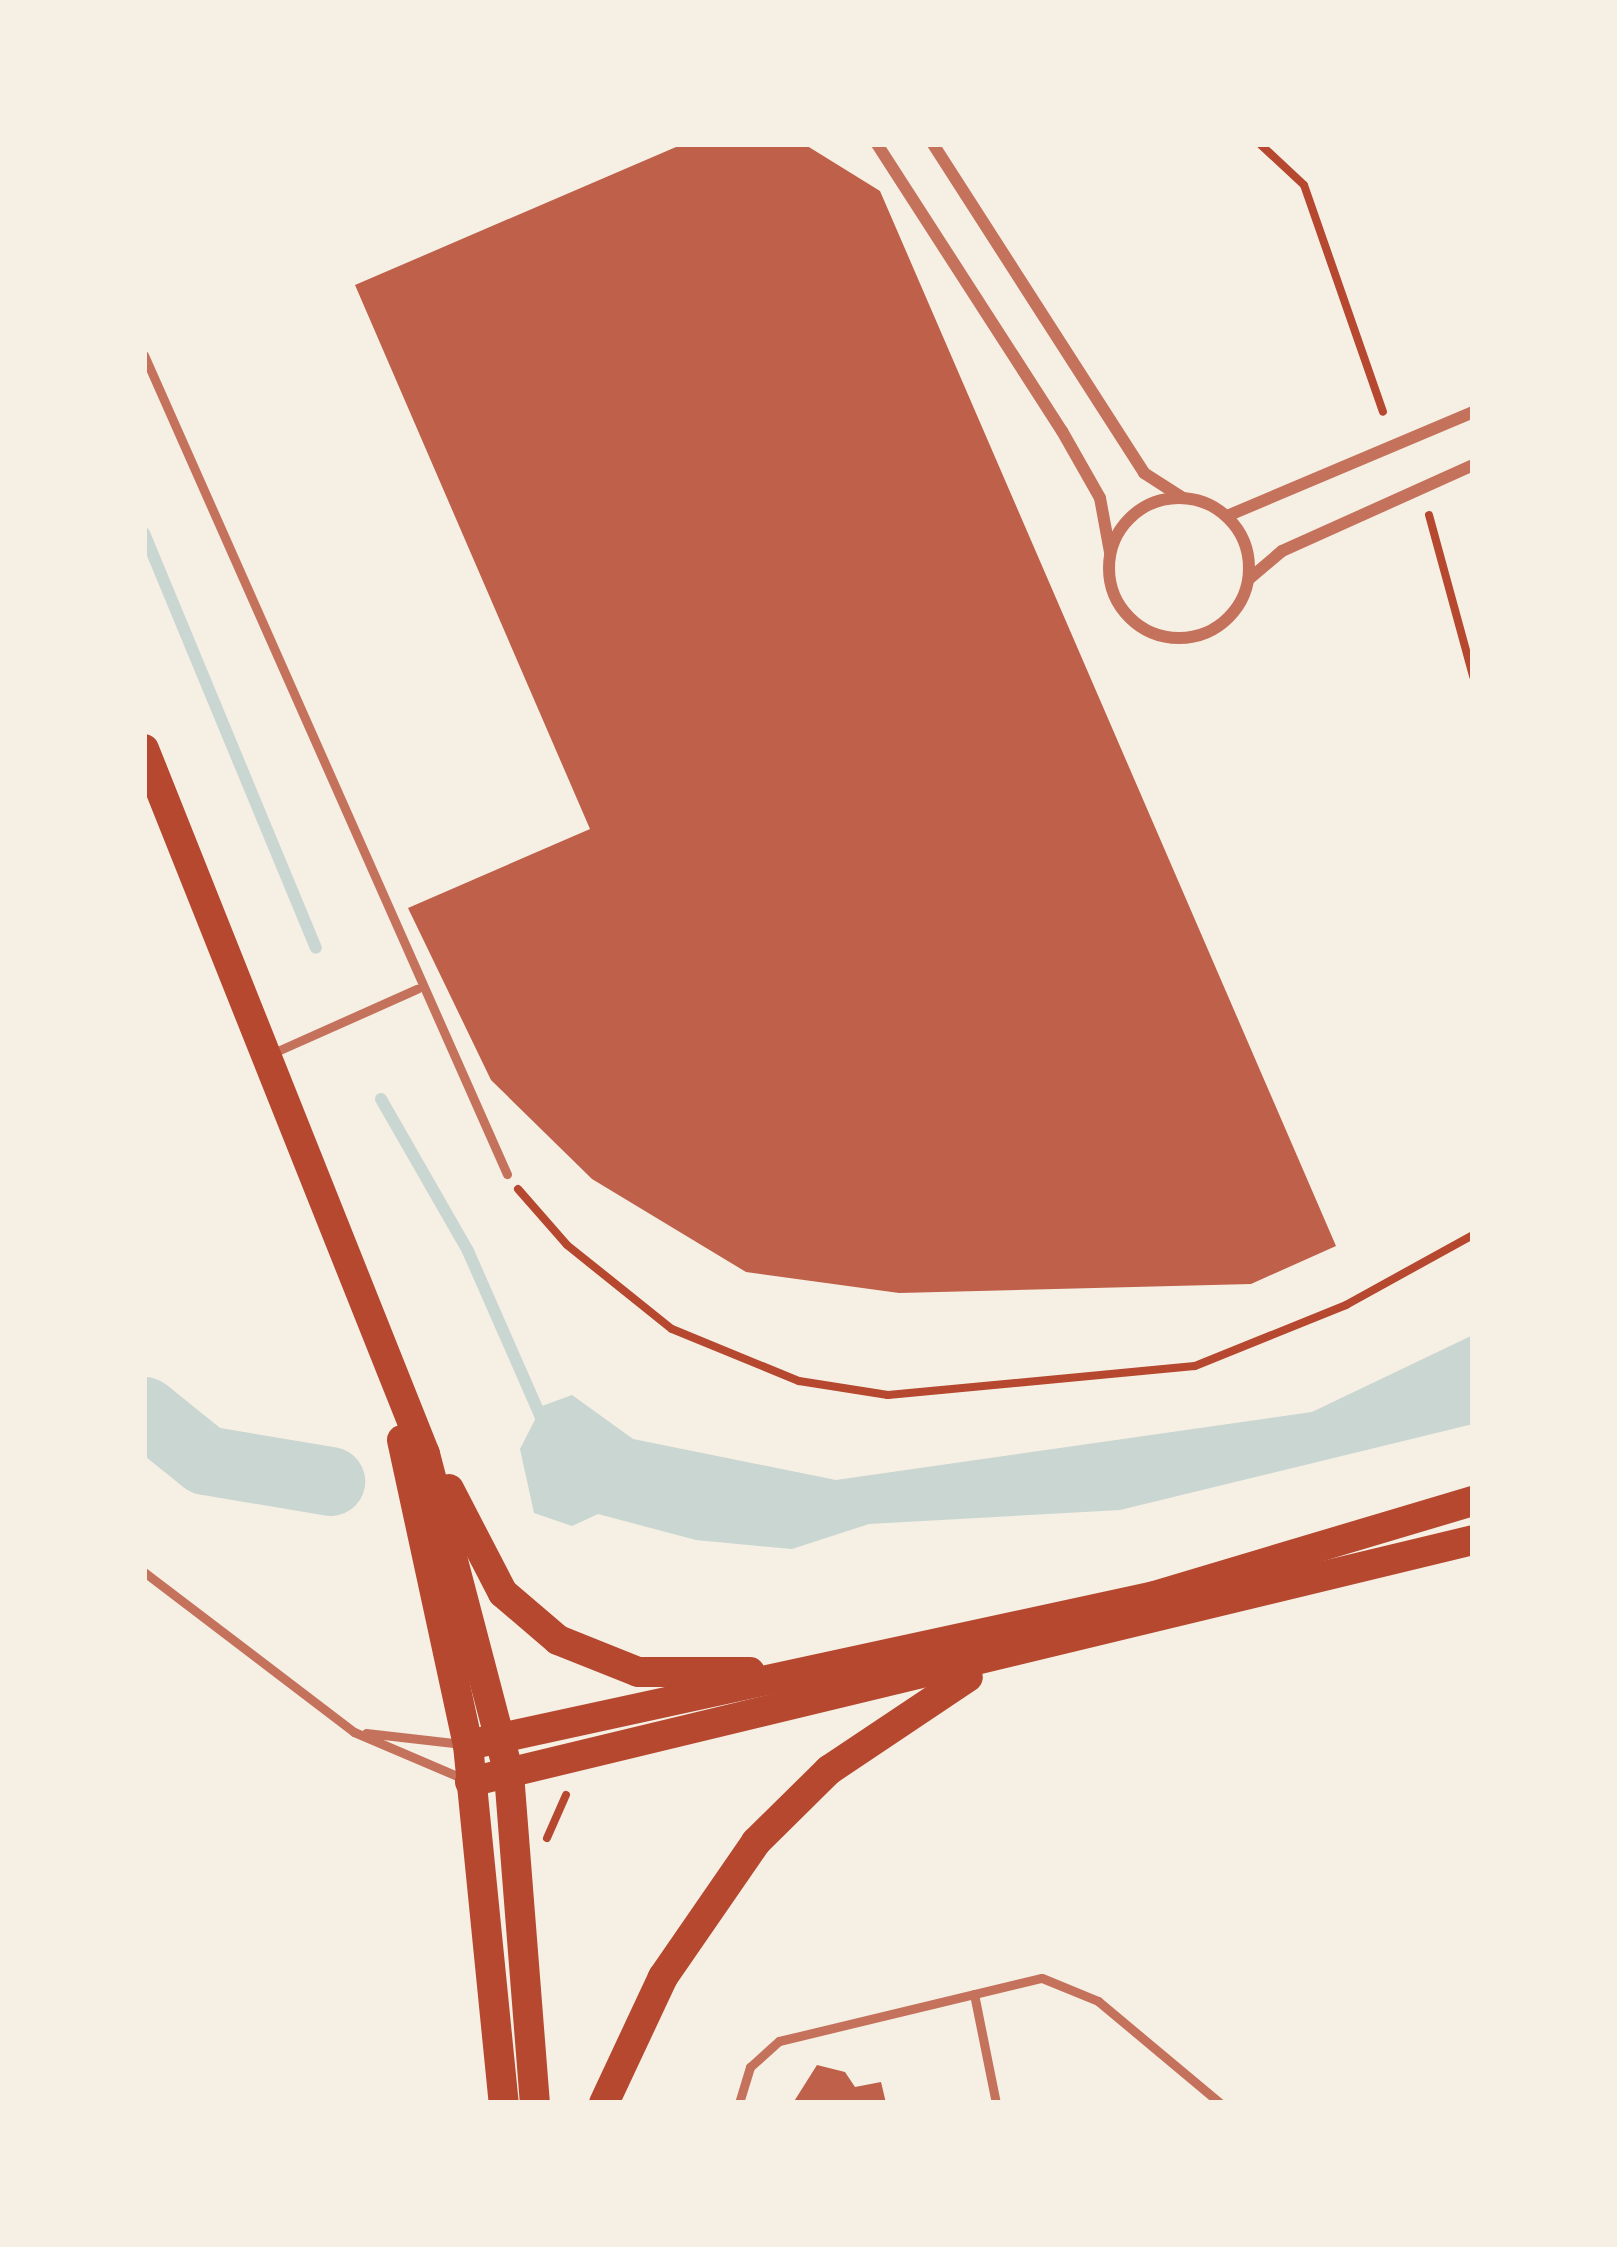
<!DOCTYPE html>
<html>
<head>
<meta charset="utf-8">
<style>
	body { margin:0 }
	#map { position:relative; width:1617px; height:2247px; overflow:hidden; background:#f6efe4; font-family:Barlow,sans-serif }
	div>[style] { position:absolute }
	.water>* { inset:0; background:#c9d6d2 }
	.stream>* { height:12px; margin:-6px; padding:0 6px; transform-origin:6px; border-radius:6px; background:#c9d6d2 }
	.river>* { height:69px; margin:-34.5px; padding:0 34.5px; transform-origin:34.5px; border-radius:34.5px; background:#c9d6d2 }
	.building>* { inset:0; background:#bf614a }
	.path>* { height:8px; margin:-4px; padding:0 4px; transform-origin:4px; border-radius:4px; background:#b5482f }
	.service>* { height:9px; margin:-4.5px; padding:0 4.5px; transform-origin:4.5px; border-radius:4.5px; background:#c5725c }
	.minor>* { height:12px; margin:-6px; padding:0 6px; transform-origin:6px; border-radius:6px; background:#c5725c }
	.minor>.ring { margin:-6px; padding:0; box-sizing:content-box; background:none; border:12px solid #c5725c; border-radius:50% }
	.primary>* { height:30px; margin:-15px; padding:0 15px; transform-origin:15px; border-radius:15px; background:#b5482f }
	span { translate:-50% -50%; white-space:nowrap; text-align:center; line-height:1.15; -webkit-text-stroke:9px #f6efe4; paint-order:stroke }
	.frame { position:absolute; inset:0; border:147px solid #f6efe4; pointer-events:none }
</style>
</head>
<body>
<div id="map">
	<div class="water">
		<i style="clip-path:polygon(1473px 1335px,1473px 1424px,1120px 1510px,869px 1524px,792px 1549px,696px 1540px,598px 1514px,572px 1526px,534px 1513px,520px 1449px,542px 1406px,572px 1395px,633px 1439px,836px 1480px,1312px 1412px)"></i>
	</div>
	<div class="stream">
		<i style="left:144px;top:533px;width:449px;rotate:67.5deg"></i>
		<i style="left:381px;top:1099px;width:175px;rotate:60.2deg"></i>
		<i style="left:468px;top:1251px;width:181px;rotate:66.3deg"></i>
	</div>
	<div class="river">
		<i style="left:144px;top:1411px;width:78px;rotate:38.8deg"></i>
		<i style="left:205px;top:1460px;width:127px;rotate:9.5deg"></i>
	</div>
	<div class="building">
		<i style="clip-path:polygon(683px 144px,804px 144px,880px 191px,1336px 1246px,1251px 1284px,899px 1293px,746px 1272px,592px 1179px,491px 1080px,408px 908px,590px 829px,355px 285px)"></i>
		<i style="clip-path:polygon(817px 2065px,845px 2072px,855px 2087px,881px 2082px,886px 2103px,793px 2103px)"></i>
	</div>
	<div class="path">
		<i style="left:1260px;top:144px;width:60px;rotate:43deg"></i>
		<i style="left:1304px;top:185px;width:240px;rotate:70.8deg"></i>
		<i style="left:1429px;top:515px;width:167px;rotate:74.7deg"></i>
		<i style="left:518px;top:1189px;width:74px;rotate:48.8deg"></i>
		<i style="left:567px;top:1245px;width:134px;rotate:38.7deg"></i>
		<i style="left:672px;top:1329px;width:137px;rotate:22.3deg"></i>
		<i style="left:799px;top:1381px;width:90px;rotate:8.9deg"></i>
		<i style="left:888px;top:1395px;width:308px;rotate:-5.4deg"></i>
		<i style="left:1195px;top:1366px;width:163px;rotate:-22deg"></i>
		<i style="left:1346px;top:1305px;width:145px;rotate:-28.9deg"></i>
		<i style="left:547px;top:1838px;width:47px;rotate:-66.2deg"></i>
	</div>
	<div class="service">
		<i style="left:144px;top:355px;width:896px;rotate:66.1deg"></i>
		<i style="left:273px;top:1053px;width:158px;rotate:-24deg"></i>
		<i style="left:144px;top:1572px;width:264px;rotate:37.3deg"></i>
		<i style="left:354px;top:1732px;width:120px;rotate:23.1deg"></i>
		<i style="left:366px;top:1733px;width:97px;rotate:6.5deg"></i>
		<i style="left:974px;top:1994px;width:111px;rotate:78.6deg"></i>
		<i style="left:739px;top:2103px;width:38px;rotate:-73deg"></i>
		<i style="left:750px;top:2067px;width:39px;rotate:-42deg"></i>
		<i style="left:779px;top:2041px;width:270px;rotate:-13.5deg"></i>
		<i style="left:1042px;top:1978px;width:61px;rotate:22.3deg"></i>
		<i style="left:1098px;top:2001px;width:159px;rotate:39.9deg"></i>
	</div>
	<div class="minor">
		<i style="left:877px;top:144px;width:341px;rotate:57.2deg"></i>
		<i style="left:1062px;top:431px;width:77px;rotate:60.4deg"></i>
		<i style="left:1100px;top:498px;width:55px;rotate:79.5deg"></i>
		<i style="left:933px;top:144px;width:391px;rotate:57.3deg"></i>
		<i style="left:1144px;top:473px;width:46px;rotate:32.7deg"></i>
		<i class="ring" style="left:1109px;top:498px;width:128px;height:128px"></i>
		<i style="left:1227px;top:516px;width:267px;rotate:-22.9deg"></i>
		<i style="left:1249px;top:579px;width:43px;rotate:-40.3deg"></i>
		<i style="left:1282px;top:551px;width:209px;rotate:-24.2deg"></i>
	</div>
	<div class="primary">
		<i style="left:144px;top:749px;width:759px;rotate:68.27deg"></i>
		<i style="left:425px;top:1454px;width:331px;rotate:75.3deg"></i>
		<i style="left:509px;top:1774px;width:330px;rotate:85.5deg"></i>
		<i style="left:402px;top:1440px;width:312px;rotate:77.8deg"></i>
		<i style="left:468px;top:1745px;width:360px;rotate:84.3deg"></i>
		<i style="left:449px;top:1489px;width:117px;rotate:62.6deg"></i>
		<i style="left:503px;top:1593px;width:72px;rotate:40.5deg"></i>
		<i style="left:558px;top:1640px;width:86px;rotate:21.8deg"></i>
		<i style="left:638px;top:1672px;width:112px"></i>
		<i style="left:468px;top:1745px;width:702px;rotate:-12.25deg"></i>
		<i style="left:1154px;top:1596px;width:333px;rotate:-16.6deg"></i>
		<i style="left:470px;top:1782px;width:1032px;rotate:-13.56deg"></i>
		<i style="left:604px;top:2103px;width:139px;rotate:-64.9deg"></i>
		<i style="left:663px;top:1977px;width:164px;rotate:-55.4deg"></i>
		<i style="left:756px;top:1842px;width:103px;rotate:-44.6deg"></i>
		<i style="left:829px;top:1770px;width:167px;rotate:-33.8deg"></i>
	</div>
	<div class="frame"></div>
</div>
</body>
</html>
